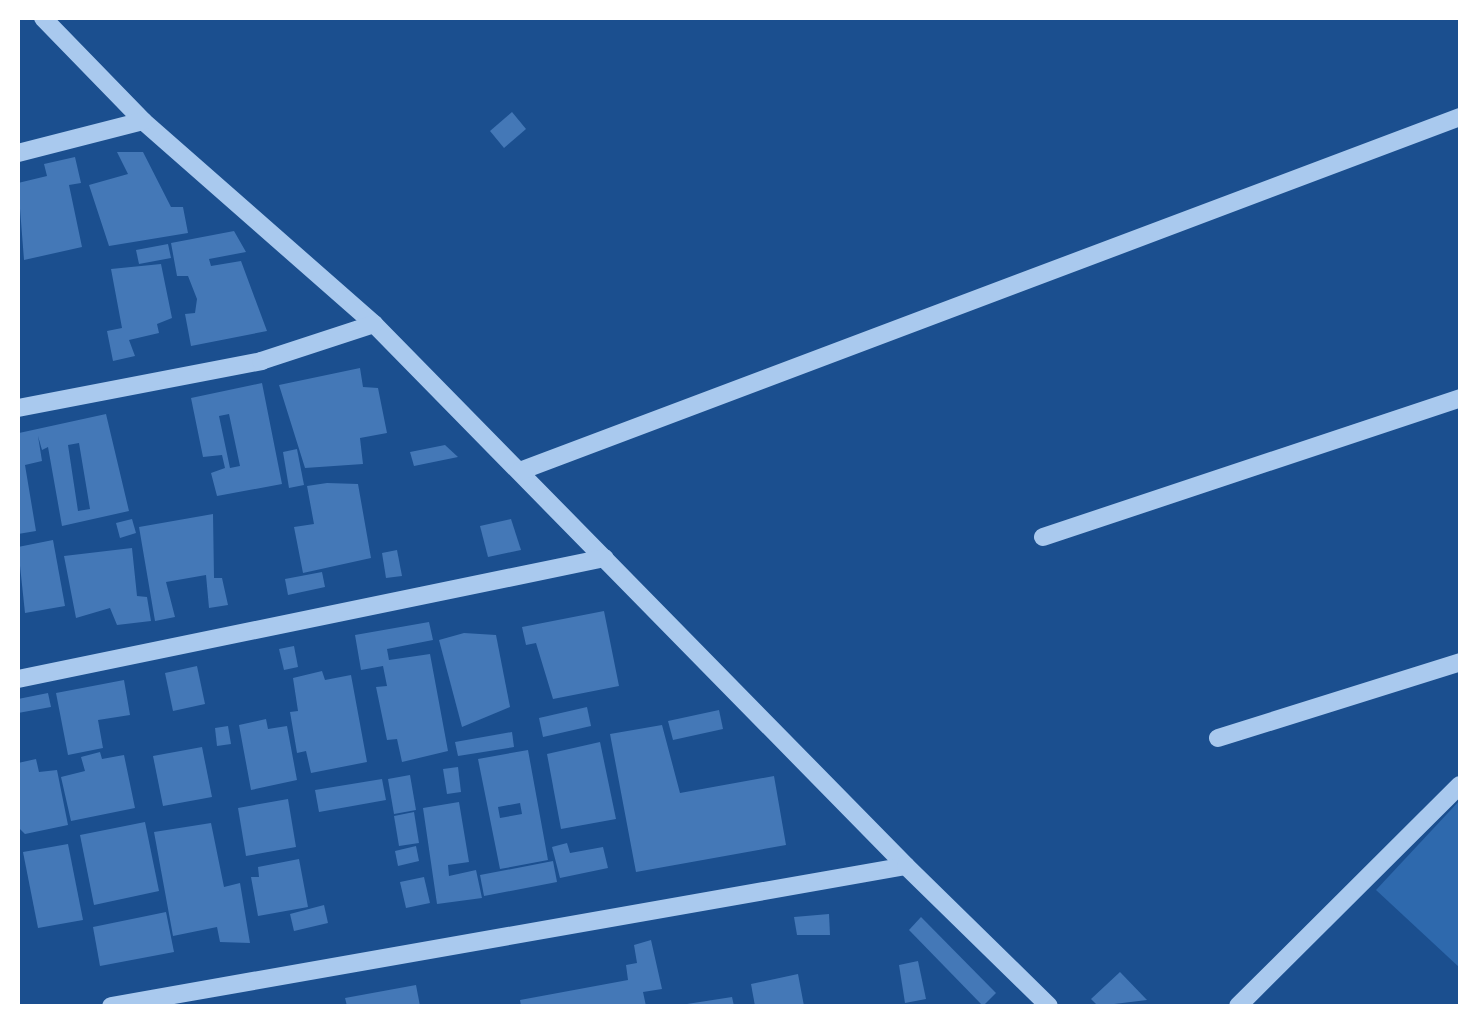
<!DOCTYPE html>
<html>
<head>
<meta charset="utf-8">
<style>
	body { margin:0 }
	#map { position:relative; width:1478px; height:1024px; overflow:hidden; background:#1b4f8f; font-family:"Alegreya Sans",sans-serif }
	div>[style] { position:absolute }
	.green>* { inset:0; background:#2e69ad }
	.building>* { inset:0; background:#4478b7 }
	.minor>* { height:18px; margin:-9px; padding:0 9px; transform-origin:9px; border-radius:9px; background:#a9c9ee }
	span { translate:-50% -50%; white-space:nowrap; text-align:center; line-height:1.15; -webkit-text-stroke:10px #1b4f8f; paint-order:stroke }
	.frame { position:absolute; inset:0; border:20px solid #fff; pointer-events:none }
</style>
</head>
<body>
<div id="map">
	<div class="green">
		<i style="clip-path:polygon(1460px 800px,1460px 968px,1376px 890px)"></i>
	</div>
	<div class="building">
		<i style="clip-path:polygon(512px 112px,526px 129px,504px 148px,490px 131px)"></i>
		<i style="clip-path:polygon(117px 152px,143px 152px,171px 207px,183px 207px,188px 233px,109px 246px,89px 185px,128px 174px)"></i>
		<i style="clip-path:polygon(75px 157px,81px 183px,69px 185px,82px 247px,24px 260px,18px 183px,47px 176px,44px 164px)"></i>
		<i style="clip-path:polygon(234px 231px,246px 252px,209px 259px,211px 266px,241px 261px,267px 331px,191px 346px,185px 314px,195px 313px,197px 299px,188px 276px,177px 276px,171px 243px)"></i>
		<i style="clip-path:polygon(168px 244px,171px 258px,139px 264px,136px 250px)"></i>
		<i style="clip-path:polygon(161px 264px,172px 318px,157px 324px,159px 333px,129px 340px,135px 356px,113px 361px,107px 331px,122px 328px,111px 269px)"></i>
		<i style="clip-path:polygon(360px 368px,363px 387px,378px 388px,387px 433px,360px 438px,363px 464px,305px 468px,279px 385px)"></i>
		<i style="clip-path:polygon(evenodd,262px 383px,282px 484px,217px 496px,211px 473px,225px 468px,222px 455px,203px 457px,191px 398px,262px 383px,229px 414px,240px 466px,230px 468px,219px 416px,229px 414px)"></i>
		<i style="clip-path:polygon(evenodd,106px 414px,129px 511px,62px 526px,48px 447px,42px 450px,38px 436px,42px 461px,25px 465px,36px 531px,18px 534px,19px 433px,106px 414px,79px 443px,90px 509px,78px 511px,68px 445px,79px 443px)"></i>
		<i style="clip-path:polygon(445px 445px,458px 457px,414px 466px,410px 452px)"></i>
		<i style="clip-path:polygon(297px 449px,304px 485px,289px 488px,283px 452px)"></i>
		<i style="clip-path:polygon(327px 483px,358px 484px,371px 558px,303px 573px,294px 527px,314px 524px,307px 486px)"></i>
		<i style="clip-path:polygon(213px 514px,214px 578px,222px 578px,228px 605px,209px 608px,206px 575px,166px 582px,175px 617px,155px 621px,139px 527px)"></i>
		<i style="clip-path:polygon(132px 519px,136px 533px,120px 538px,116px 523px)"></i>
		<i style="clip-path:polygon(511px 519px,521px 550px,488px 557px,480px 526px)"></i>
		<i style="clip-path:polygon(53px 540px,65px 606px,25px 613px,18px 547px)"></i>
		<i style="clip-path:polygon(132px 548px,137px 596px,147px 597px,151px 621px,117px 625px,110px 608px,76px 618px,64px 556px)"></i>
		<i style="clip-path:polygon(397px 550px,402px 576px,386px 578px,382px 553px)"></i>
		<i style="clip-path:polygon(322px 572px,325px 587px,288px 595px,285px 579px)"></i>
		<i style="clip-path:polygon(604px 611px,619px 686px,553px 699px,536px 643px,526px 645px,522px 627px)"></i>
		<i style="clip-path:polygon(429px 622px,433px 640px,387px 649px,389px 660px,430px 654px,448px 751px,402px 762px,397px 739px,387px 740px,376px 687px,387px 686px,383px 666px,361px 670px,355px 635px)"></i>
		<i style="clip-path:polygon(464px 633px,496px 635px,510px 707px,462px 727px,439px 640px)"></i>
		<i style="clip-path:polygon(294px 646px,298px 667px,284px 670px,279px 649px)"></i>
		<i style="clip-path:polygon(197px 666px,205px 704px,173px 711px,165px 673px)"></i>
		<i style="clip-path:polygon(322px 671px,325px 680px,351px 675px,367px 762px,311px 773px,306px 751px,297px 753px,290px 712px,298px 711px,293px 678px)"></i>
		<i style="clip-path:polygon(124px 680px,130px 715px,98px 720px,103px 748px,68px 755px,56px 693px)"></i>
		<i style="clip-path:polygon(48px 693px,51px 707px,18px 713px,18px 699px)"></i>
		<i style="clip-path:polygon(587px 707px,591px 726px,543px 737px,539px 718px)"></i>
		<i style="clip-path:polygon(719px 710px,723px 729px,673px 740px,668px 721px)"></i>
		<i style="clip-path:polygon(266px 719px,268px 729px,287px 726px,297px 780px,251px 790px,239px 725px)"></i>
		<i style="clip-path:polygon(662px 725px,680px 793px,774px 776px,786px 845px,636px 872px,610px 734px)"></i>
		<i style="clip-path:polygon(228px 726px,231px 744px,217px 746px,215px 728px)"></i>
		<i style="clip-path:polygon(512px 732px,514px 747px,458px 756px,455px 742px)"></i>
		<i style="clip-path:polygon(600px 742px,616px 819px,561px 829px,547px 754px)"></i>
		<i style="clip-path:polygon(202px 747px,212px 797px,163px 806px,153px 756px)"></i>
		<i style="clip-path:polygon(evenodd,528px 750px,548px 860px,500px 869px,478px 759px,528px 750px,520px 803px,522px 814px,500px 818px,498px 807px,520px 803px)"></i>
		<i style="clip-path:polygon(100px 752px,102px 759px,124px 755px,135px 808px,71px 821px,61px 777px,85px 771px,81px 757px)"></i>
		<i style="clip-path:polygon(36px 759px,39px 772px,57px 770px,68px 825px,25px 834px,18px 827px,18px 763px)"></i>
		<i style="clip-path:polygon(458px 767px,461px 792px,447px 794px,443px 769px)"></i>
		<i style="clip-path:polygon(410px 775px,416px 810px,394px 814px,388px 779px)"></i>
		<i style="clip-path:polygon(382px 779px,386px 800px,319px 812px,315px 790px)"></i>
		<i style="clip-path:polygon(288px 799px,296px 847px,246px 856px,238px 808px)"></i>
		<i style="clip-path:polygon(459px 802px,469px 862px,448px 865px,449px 876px,476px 870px,482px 898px,437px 904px,423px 808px)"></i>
		<i style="clip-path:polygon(414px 812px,419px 843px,399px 846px,394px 816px)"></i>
		<i style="clip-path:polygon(145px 822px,159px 891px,94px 905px,80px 835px)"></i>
		<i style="clip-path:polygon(211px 823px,224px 887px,240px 883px,250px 943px,220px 942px,217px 927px,173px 936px,154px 832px)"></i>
		<i style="clip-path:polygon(567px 843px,570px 853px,603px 847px,608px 868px,560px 878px,552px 847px)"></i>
		<i style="clip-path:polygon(68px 844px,83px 920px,38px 928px,23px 852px)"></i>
		<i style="clip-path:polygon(416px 846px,419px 861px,398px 866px,395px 851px)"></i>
		<i style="clip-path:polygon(299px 859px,308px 907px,258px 916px,251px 877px,259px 877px,258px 867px)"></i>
		<i style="clip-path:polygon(553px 861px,557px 882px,484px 896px,480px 875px)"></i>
		<i style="clip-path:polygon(424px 877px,430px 903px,406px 908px,400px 882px)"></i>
		<i style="clip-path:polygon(324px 905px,328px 923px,294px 931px,290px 914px)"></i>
		<i style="clip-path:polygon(166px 912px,174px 952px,100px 966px,93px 927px)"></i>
		<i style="clip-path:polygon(829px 914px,830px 935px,797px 935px,794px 917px)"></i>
		<i style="clip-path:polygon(921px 917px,996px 993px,983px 1006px,909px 930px)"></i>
		<i style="clip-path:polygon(651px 940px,662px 989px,643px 992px,646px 1006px,521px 1006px,520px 1000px,628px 980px,626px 965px,637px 963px,634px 945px)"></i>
		<i style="clip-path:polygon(918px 961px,926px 999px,905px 1003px,899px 965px)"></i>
		<i style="clip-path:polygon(1120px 972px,1147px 1000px,1098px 1006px,1091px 999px)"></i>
		<i style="clip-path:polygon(798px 974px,804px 1006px,755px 1006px,751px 984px)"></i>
		<i style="clip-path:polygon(416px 985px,420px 1006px,347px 1006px,345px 998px)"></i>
		<i style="clip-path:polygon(732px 997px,734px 1006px,687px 1006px,687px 1004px)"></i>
	</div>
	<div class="minor">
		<i style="left:43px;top:18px;width:144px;rotate:45.8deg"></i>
		<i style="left:143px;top:121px;width:308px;rotate:41.3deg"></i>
		<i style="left:374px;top:324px;width:759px;rotate:45.53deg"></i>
		<i style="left:906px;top:866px;width:807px;rotate:170.01deg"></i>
		<i style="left:18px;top:153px;width:129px;rotate:-14.4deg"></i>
		<i style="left:18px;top:408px;width:248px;rotate:-10.9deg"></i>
		<i style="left:261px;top:361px;width:119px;rotate:-18.1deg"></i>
		<i style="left:520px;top:471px;width:1004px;rotate:-20.64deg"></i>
		<i style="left:1043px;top:537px;width:440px;rotate:-18.4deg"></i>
		<i style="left:18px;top:679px;width:599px;rotate:-11.65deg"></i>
		<i style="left:1218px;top:738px;width:254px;rotate:-17.4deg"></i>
		<i style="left:906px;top:866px;width:200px;rotate:44.4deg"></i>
		<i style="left:1238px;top:1006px;width:313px;rotate:-44.9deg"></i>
	</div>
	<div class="frame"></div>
</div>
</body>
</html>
